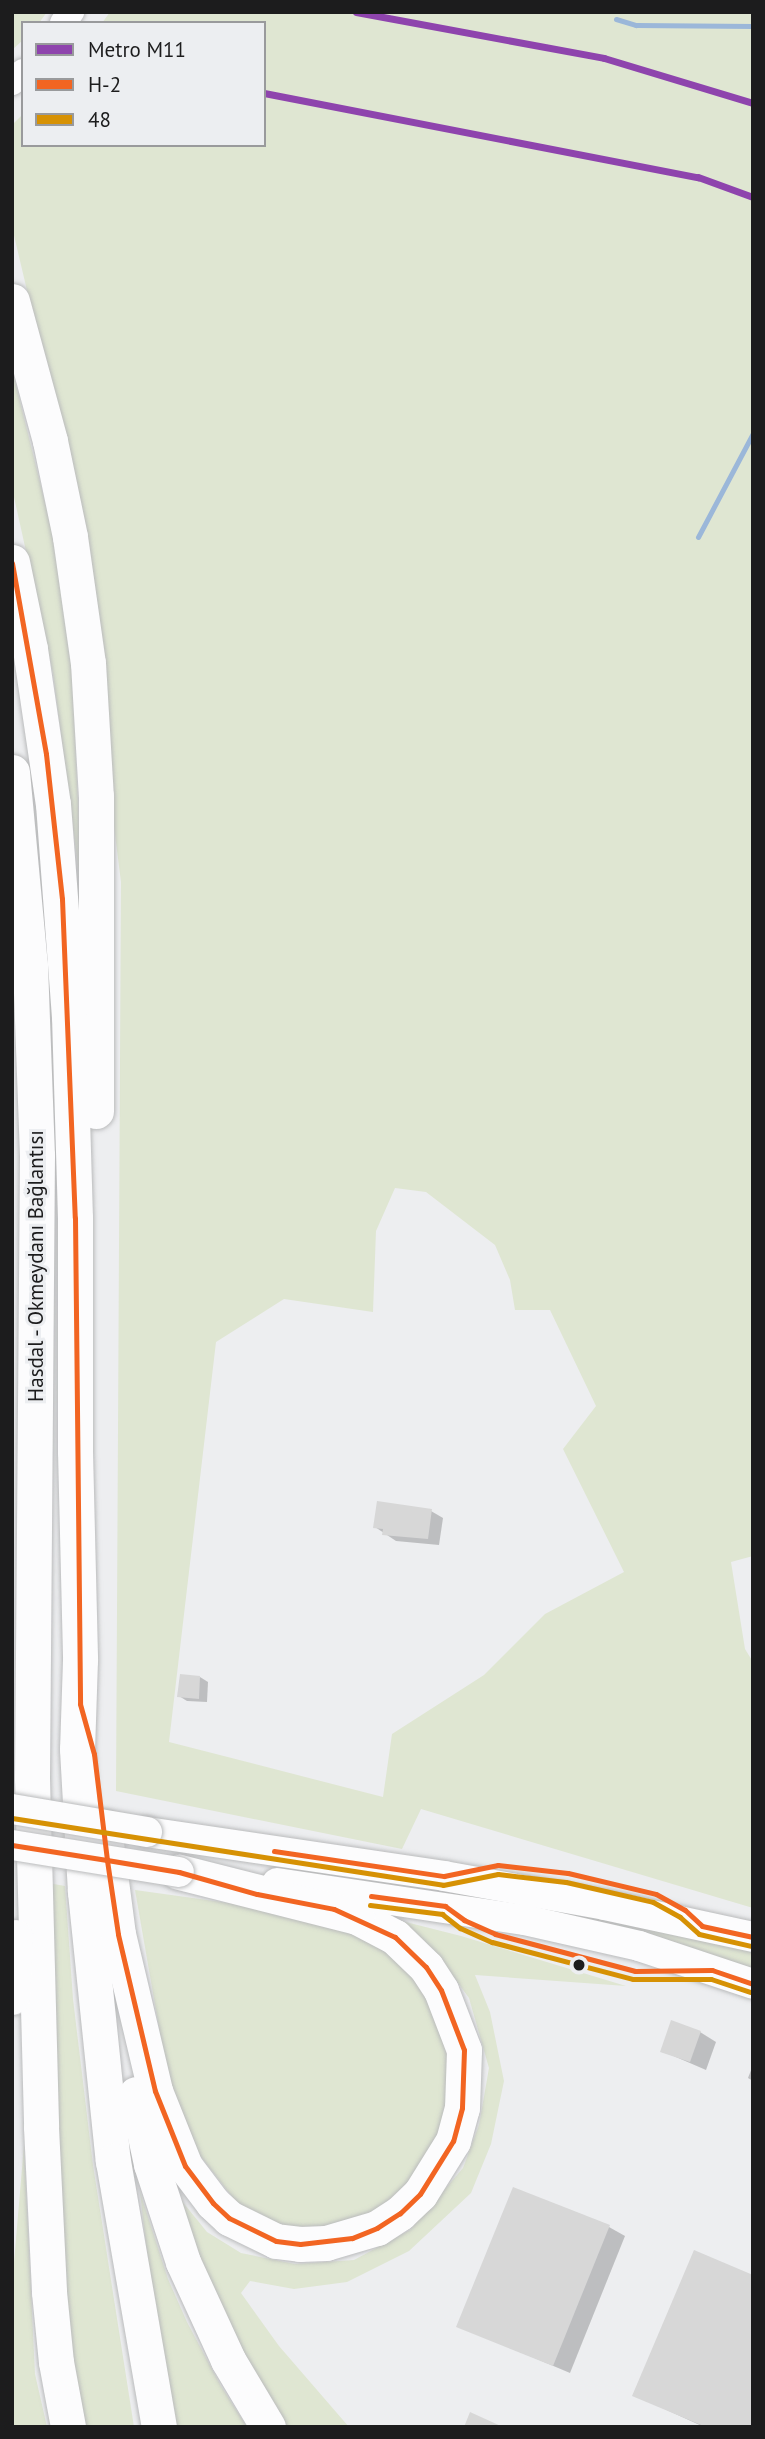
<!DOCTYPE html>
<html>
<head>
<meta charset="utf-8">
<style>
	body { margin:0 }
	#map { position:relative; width:765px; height:2439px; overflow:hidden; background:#edeef0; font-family:"PT Sans",sans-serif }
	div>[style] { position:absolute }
	.green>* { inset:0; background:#dfe6d2 }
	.shadow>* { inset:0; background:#0003 }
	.stream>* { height:5px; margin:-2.5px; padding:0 2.5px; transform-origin:2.5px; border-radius:2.5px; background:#9bb7d9 }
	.building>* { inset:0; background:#d7d7d7 }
	.roads { filter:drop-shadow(0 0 2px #babbbc) drop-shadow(0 0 2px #babbbc) }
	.secondary>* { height:26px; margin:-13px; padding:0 13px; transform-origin:13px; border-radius:13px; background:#fcfcfd }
	.primary>* { height:30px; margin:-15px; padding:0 15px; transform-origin:15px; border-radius:15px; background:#fcfcfd }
	.motorway>* { height:35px; margin:-17.5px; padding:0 17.5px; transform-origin:17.5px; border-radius:17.5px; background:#fcfcfd }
	.bridges { filter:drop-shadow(0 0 2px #babbbc) drop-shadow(0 0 2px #babbbc) }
	.primary-bridge>* { height:30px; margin:-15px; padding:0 15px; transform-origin:15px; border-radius:15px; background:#fcfcfd }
	.bus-1>* { height:5px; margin:-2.5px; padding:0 2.5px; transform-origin:2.5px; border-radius:2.5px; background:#f26522 }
	.bus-2>* { height:5px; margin:-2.5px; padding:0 2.5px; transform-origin:2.5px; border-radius:2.5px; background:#d69104 }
	.metro-1>* { height:7px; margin:-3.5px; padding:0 3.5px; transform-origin:3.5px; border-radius:3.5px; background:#8e44ad }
	.dots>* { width:19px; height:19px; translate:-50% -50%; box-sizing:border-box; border:4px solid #eceef1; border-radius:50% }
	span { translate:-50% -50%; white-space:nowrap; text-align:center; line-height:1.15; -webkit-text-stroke:6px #eceef1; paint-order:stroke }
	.street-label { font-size:21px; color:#1c1c1d }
	.frame { position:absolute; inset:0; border:14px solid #1c1c1d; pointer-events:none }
	.legend { position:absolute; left:21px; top:21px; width:245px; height:126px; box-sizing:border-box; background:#eceef1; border:2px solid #999a9c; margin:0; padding:9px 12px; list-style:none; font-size:21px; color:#1c1c1d }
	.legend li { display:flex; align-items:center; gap:14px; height:35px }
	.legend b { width:35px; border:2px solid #999a9c }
</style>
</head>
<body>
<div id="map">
	<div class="green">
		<i style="clip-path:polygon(12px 12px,47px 12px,39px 23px,23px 23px,23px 40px,12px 50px)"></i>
		<i style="clip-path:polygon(evenodd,110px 12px,753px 12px,753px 1556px,731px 1562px,745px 1649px,753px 1662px,753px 1908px,421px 1809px,402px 1849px,116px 1791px,121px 882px,90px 637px,52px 396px,12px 227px,12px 125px,23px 114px,23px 145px,264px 145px,264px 23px,102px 23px,110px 12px,395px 1188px,426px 1192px,495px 1245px,510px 1280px,515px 1310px,550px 1310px,596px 1406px,563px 1449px,624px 1572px,545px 1614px,484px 1675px,392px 1734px,383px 1797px,169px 1742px,216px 1342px,284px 1299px,373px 1312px,376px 1231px,395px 1188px)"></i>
		<i style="clip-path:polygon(12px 369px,54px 539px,72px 669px,82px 896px,53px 673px,12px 488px)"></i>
		<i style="clip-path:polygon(48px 1883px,65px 1886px,73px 1999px,93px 2165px,134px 2427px,80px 2427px,58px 2290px)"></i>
		<i style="clip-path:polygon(135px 1890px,308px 1914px,373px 1932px,425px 1982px,454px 2078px,450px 2116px,412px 2186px,353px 2225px,285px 2228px,237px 2203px,198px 2153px,181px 2119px,165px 2062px)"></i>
		<i style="clip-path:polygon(582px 1914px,753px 1950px,753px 1970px,582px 1919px)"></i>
		<i style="clip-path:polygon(390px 1918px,461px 1936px,626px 1986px,475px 1975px,490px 2012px,504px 2081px,491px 2144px,471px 2193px,409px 2251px,347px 2282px,294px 2289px,250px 2281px,241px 2293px,279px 2346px,349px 2427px,287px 2427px,244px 2360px,205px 2278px,181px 2200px,207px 2232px,241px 2253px,295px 2264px,354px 2260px,410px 2230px,463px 2168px,479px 2125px,489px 2068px,469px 1998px,434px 1950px)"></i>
		<i style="clip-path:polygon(24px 2145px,35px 2374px,47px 2427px,12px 2427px,12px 2286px)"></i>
		<i style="clip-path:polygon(140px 2192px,168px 2279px,187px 2322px,221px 2386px,247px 2427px,174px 2427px,155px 2326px)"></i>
	</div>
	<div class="shadow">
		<i style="clip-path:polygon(431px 1511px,443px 1518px,439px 1545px,396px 1541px,375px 1527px)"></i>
		<i style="clip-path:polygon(200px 1677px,208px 1682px,207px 1702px,187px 1701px,179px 1696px)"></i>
		<i style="clip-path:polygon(700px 2032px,716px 2042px,706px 2070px,662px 2051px)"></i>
		<i style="clip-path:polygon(753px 2065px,753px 2081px,748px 2078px)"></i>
		<i style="clip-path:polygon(609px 2227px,625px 2236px,570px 2373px,459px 2326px)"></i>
		<i style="clip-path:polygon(634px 2395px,753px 2427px,704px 2427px)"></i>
	</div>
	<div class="stream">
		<i style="left:616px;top:19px;width:21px;rotate:17deg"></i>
		<i style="left:636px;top:25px;width:117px;rotate:0.5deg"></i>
		<i style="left:698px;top:537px;width:118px;rotate:-62.1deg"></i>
	</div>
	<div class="building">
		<i style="clip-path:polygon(377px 1501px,432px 1509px,428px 1539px,382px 1535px,383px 1529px,373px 1528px)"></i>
		<i style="clip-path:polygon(180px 1674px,200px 1676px,199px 1699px,177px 1697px)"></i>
		<i style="clip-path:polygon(671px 2020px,701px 2031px,690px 2062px,660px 2052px)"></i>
		<i style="clip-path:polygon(513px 2187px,610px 2225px,553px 2366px,456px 2327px)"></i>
		<i style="clip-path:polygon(694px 2250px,753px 2275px,753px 2427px,706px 2427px,632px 2396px)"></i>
		<i style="clip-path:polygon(470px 2412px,503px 2427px,464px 2427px)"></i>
	</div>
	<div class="roads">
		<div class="secondary">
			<i style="left:63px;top:23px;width:14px;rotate:-54deg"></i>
			<i style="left:12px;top:82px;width:15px;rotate:-42deg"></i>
		</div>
		<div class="primary">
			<i style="left:147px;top:1832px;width:300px;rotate:8.4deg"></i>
			<i style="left:444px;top:1876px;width:164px;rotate:10.2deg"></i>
			<i style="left:605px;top:1905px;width:151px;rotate:12.2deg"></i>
			<i style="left:277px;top:1883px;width:251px;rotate:8.5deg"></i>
			<i style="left:525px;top:1920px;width:117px;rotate:12.8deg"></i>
			<i style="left:639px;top:1946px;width:120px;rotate:18.4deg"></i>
		</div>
		<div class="motorway">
			<i style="left:12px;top:301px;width:145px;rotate:74.8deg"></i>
			<i style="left:50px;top:441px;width:98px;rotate:78.2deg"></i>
			<i style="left:70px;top:537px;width:127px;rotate:81.9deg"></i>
			<i style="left:88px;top:663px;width:133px;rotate:86.6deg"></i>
			<i style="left:96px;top:796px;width:315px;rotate:90deg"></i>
			<i style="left:12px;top:562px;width:89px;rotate:78.3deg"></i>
			<i style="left:30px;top:649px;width:157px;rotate:81.6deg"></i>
			<i style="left:53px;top:804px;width:213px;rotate:85.7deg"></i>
			<i style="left:69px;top:1016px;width:202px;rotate:88.3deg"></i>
			<i style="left:75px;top:1218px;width:233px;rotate:90deg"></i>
			<i style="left:75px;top:1451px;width:209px;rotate:88.6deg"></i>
			<i style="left:80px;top:1660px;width:89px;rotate:91.9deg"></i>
			<i style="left:77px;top:1749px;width:143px;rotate:86.8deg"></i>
			<i style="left:85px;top:1892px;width:270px;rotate:84.1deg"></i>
			<i style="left:113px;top:2161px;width:270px;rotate:80.2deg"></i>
			<i style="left:12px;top:772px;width:194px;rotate:84.7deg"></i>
			<i style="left:30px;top:965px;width:190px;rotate:87.9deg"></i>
			<i style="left:37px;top:1155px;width:623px;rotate:90.46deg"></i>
			<i style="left:32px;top:1778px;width:349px;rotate:88.5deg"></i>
			<i style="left:41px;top:2127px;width:165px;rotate:87.2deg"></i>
			<i style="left:49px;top:2292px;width:70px;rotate:84.3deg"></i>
			<i style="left:56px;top:2362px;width:66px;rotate:79.5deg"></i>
			<i style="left:104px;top:1828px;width:107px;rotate:82.5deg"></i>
			<i style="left:118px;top:1934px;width:161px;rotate:76.7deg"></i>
			<i style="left:155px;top:2091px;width:81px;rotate:68.2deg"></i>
			<i style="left:185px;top:2166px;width:46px;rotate:52.9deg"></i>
			<i style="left:213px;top:2203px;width:22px;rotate:43deg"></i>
			<i style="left:229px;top:2218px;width:52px;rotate:26.1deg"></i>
			<i style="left:276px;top:2241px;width:24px;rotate:7deg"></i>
			<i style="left:300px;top:2244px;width:26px;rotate:-2deg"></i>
			<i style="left:326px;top:2243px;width:53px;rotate:-16.4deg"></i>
			<i style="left:377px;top:2228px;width:27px;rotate:-33deg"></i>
			<i style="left:400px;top:2213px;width:28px;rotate:-44deg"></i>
			<i style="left:420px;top:2194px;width:62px;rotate:-58.1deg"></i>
			<i style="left:453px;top:2141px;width:34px;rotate:-75deg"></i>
			<i style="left:462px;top:2108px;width:58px;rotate:-88deg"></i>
			<i style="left:464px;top:2050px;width:64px;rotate:-111deg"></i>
			<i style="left:441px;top:1990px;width:27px;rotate:-123deg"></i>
			<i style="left:426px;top:1967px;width:43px;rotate:-135.9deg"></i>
			<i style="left:395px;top:1937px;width:43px;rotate:-152.2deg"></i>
			<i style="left:357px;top:1917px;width:184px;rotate:-165.8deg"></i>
			<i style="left:12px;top:1997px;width:60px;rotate:-87.1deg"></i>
			<i style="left:136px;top:2094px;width:72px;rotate:77.9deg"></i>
			<i style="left:151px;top:2164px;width:103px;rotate:71.9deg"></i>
			<i style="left:183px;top:2262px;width:108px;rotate:65.3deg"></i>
			<i style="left:228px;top:2360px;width:78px;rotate:59.2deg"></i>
		</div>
	</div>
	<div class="bridges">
		<div class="primary-bridge">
			<i style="left:12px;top:1809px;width:137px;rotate:9.7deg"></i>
			<i style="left:12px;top:1845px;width:169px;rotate:9.2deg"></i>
		</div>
	</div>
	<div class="bus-1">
		<i style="left:12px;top:563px;width:194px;rotate:79.9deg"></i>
		<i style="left:46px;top:754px;width:146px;rotate:83.7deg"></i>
		<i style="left:62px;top:899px;width:319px;rotate:87.7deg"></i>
		<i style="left:75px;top:1218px;width:486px;rotate:89.4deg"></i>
		<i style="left:80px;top:1704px;width:52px;rotate:74.4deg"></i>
		<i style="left:94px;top:1754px;width:107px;rotate:83deg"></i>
		<i style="left:12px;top:1845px;width:96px;rotate:9deg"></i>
		<i style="left:274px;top:1851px;width:172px;rotate:8.4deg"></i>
		<i style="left:444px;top:1876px;width:55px;rotate:-11.5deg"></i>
		<i style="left:498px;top:1865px;width:70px;rotate:6.5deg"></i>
		<i style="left:568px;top:1873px;width:90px;rotate:13.4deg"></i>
		<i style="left:656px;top:1894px;width:33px;rotate:29deg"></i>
		<i style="left:685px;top:1910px;width:23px;rotate:43deg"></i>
		<i style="left:702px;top:1926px;width:52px;rotate:12.2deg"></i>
		<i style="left:107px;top:1860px;width:73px;rotate:9.5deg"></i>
		<i style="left:179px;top:1872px;width:81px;rotate:15.8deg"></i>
		<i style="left:257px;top:1894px;width:78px;rotate:11deg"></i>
		<i style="left:334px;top:1909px;width:67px;rotate:24.7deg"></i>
		<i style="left:395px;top:1937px;width:43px;rotate:44.1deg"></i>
		<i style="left:426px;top:1967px;width:27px;rotate:57deg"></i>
		<i style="left:441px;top:1990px;width:64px;rotate:69deg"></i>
		<i style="left:464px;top:2050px;width:58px;rotate:92deg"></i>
		<i style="left:462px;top:2108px;width:34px;rotate:105deg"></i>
		<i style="left:453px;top:2141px;width:62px;rotate:121.9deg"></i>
		<i style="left:420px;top:2194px;width:28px;rotate:136deg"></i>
		<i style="left:400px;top:2213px;width:27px;rotate:147deg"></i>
		<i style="left:377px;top:2228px;width:27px;rotate:158deg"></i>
		<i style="left:352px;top:2238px;width:52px;rotate:173.4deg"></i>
		<i style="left:300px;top:2244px;width:24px;rotate:-173deg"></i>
		<i style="left:276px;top:2241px;width:52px;rotate:-153.9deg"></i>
		<i style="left:229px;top:2218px;width:22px;rotate:-137deg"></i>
		<i style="left:213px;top:2203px;width:46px;rotate:-127.1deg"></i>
		<i style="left:185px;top:2166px;width:81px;rotate:-111.8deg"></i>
		<i style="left:155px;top:2091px;width:161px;rotate:-103.3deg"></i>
		<i style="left:118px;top:1934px;width:75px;rotate:-98.5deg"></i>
		<i style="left:371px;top:1896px;width:75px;rotate:7.7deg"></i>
		<i style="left:445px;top:1906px;width:24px;rotate:36deg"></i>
		<i style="left:464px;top:1920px;width:34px;rotate:24deg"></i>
		<i style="left:495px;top:1934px;width:145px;rotate:14.8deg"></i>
		<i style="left:635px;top:1971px;width:77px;rotate:-0.7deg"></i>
		<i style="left:712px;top:1970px;width:43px;rotate:18.9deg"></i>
	</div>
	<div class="bus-2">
		<i style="left:12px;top:1818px;width:436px;rotate:8.8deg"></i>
		<i style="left:443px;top:1885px;width:56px;rotate:-11.3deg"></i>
		<i style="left:498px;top:1874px;width:68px;rotate:6.7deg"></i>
		<i style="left:566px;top:1882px;width:89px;rotate:12.9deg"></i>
		<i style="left:653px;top:1902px;width:31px;rotate:29deg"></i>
		<i style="left:680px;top:1917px;width:25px;rotate:42deg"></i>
		<i style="left:699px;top:1934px;width:53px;rotate:13deg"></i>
		<i style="left:370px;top:1905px;width:73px;rotate:7.1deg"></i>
		<i style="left:442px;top:1914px;width:23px;rotate:38deg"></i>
		<i style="left:460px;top:1928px;width:35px;rotate:24deg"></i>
		<i style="left:492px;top:1942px;width:146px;rotate:14.7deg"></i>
		<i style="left:633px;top:1979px;width:78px"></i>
		<i style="left:711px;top:1979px;width:41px;rotate:18.4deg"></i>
	</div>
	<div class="metro-1">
		<i style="left:356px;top:12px;width:252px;rotate:10.5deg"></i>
		<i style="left:604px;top:58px;width:156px;rotate:16.8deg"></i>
		<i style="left:264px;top:93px;width:442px;rotate:11deg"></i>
		<i style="left:698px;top:177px;width:59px;rotate:20deg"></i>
	</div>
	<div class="dots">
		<i style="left:579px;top:1965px;background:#1c1c1d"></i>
	</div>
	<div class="street-label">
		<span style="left:36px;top:1266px;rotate:-90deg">Hasdal - Okmeydanı Bağlantısı</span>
	</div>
	<div class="frame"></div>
	<ul class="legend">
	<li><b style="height:9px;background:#8e44ad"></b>Metro M11</li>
	<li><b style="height:9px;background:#f26522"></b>H-2</li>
	<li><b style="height:9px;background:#d69104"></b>48</li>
	</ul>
</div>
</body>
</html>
